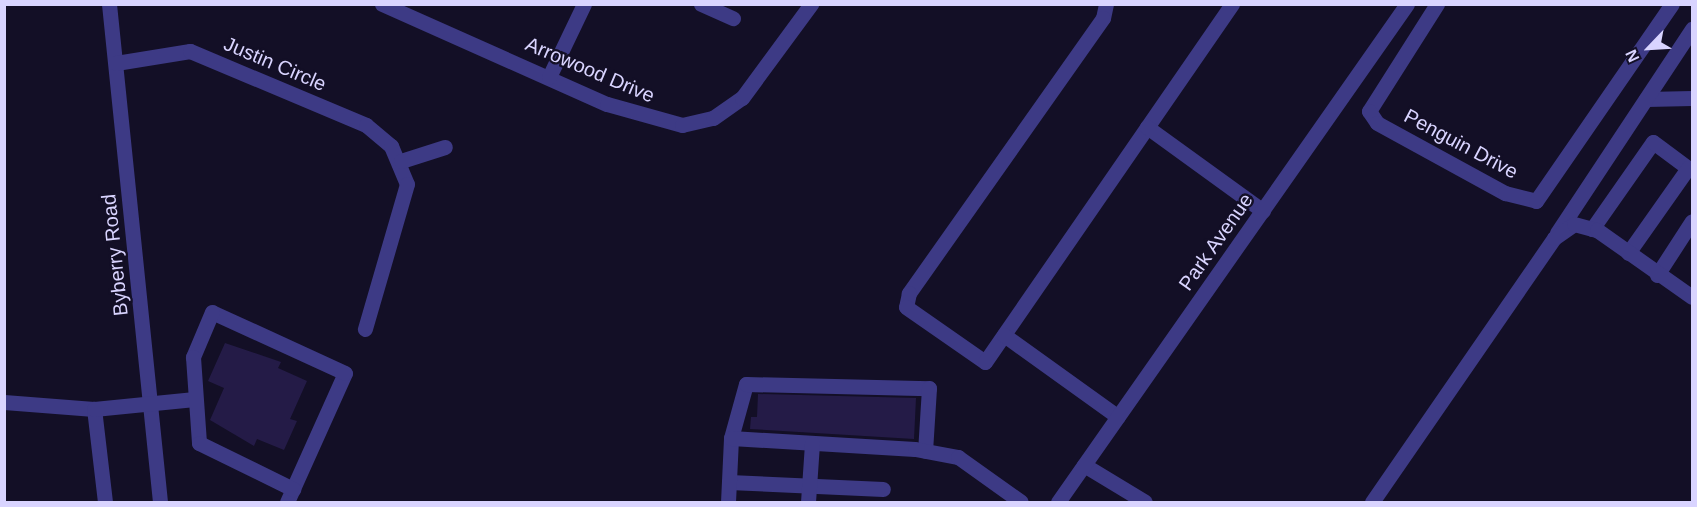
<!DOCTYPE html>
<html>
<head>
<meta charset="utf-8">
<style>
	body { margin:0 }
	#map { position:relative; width:1697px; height:507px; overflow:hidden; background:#130f26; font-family:Helvetica,sans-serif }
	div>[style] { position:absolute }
	.building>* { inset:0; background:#241b47 }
	.minor>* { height:15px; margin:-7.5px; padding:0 7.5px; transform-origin:7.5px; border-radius:7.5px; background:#3d3a85 }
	span { translate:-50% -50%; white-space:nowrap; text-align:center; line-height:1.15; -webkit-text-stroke:4.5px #130f26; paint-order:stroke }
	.street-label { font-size:20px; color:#d9d4ff }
	.frame { position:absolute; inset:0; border:6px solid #d9d4ff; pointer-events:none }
	.north { position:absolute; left:1619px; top:18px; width:60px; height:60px; -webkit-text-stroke:4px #130f26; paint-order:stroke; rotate:245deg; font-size:16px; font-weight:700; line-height:24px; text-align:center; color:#d9d4ff }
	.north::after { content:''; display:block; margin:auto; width:21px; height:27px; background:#d9d4ff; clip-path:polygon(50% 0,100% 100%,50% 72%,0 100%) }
</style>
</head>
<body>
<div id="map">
	<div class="building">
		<i style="clip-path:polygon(225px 343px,281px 362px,278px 368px,307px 381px,290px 419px,297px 421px,284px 450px,257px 439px,254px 446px,210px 420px,224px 388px,208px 381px)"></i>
		<i style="clip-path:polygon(758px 394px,916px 398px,914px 439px,750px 429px,751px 417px,757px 417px)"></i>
	</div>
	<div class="minor">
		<i style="left:109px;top:4px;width:501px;rotate:84.15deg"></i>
		<i style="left:382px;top:4px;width:246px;rotate:24deg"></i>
		<i style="left:607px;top:104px;width:78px;rotate:15.6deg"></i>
		<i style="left:682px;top:125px;width:32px;rotate:-13deg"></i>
		<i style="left:713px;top:118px;width:35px;rotate:-35deg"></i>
		<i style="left:742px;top:98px;width:117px;rotate:-53.7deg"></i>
		<i style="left:701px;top:4px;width:35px;rotate:24deg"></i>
		<i style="left:1106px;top:4px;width:14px;rotate:102deg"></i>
		<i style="left:1103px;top:18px;width:337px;rotate:125.2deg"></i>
		<i style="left:909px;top:293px;width:14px;rotate:102deg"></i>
		<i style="left:906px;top:307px;width:96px;rotate:34.8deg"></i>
		<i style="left:985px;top:362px;width:435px;rotate:-55.4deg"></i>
		<i style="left:1437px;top:4px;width:127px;rotate:122.4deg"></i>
		<i style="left:1369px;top:111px;width:14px;rotate:56deg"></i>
		<i style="left:1377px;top:123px;width:146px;rotate:28.7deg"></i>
		<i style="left:1505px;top:193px;width:32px;rotate:14deg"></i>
		<i style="left:1536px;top:201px;width:239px;rotate:-55.4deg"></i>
		<i style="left:116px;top:63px;width:75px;rotate:-9.2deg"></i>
		<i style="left:190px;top:51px;width:191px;rotate:22.8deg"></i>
		<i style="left:366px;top:125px;width:33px;rotate:40deg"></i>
		<i style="left:391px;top:146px;width:41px;rotate:67.2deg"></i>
		<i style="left:407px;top:184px;width:151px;rotate:106.2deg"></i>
		<i style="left:549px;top:77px;width:81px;rotate:-64.4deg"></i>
		<i style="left:1646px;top:99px;width:46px;rotate:-1.2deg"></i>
		<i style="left:1147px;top:127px;width:143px;rotate:35.9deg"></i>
		<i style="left:401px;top:161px;width:46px;rotate:-17.7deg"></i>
		<i style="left:1592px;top:229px;width:106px;rotate:-55deg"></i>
		<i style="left:1653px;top:142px;width:44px;rotate:36.6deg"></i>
		<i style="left:1688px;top:168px;width:104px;rotate:125.2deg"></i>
		<i style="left:1557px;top:233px;width:245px;rotate:-56.5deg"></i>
		<i style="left:1657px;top:275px;width:64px;rotate:-57.1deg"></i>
		<i style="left:1004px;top:335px;width:140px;rotate:35.7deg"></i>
		<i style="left:4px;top:402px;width:90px;rotate:4.4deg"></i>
		<i style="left:731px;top:438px;width:56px;rotate:-74.5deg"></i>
		<i style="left:746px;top:384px;width:183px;rotate:1.3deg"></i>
		<i style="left:929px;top:388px;width:63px;rotate:93.6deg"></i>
		<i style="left:1084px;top:465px;width:71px;rotate:31.2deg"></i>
		<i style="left:729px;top:482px;width:154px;rotate:2.6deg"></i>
		<i style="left:105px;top:502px;width:94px;rotate:-96.7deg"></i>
		<i style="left:94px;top:409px;width:101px;rotate:-5.7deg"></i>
		<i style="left:287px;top:502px;width:141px;rotate:-65.8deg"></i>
		<i style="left:345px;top:373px;width:146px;rotate:-155.4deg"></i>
		<i style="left:212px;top:312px;width:49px;rotate:112.9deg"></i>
		<i style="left:193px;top:357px;width:86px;rotate:86deg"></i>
		<i style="left:199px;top:443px;width:105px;rotate:26.1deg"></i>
		<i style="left:728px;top:502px;width:64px;rotate:-87.3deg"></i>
		<i style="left:731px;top:438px;width:184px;rotate:3.4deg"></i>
		<i style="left:915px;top:449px;width:44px;rotate:10.5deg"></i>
		<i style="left:958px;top:457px;width:77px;rotate:35.5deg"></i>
		<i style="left:808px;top:502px;width:59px;rotate:-86.1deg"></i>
		<i style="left:1058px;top:502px;width:608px;rotate:-54.98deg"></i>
		<i style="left:1372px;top:502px;width:321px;rotate:-55.4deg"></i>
		<i style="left:1554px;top:238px;width:24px;rotate:-35deg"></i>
		<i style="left:1574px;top:224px;width:24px;rotate:15deg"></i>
		<i style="left:1597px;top:230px;width:116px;rotate:35.2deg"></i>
	</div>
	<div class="street-label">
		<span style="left:275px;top:64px;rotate:23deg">Justin Circle</span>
		<span style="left:590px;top:70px;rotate:23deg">Arrowood Drive</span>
		<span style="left:1461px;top:144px;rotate:28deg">Penguin Drive</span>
		<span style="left:1216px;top:242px;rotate:-55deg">Park Avenue</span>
		<span style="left:115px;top:255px;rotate:-96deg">Byberry Road</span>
	</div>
	<div class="frame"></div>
	<div class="north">N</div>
</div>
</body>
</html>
